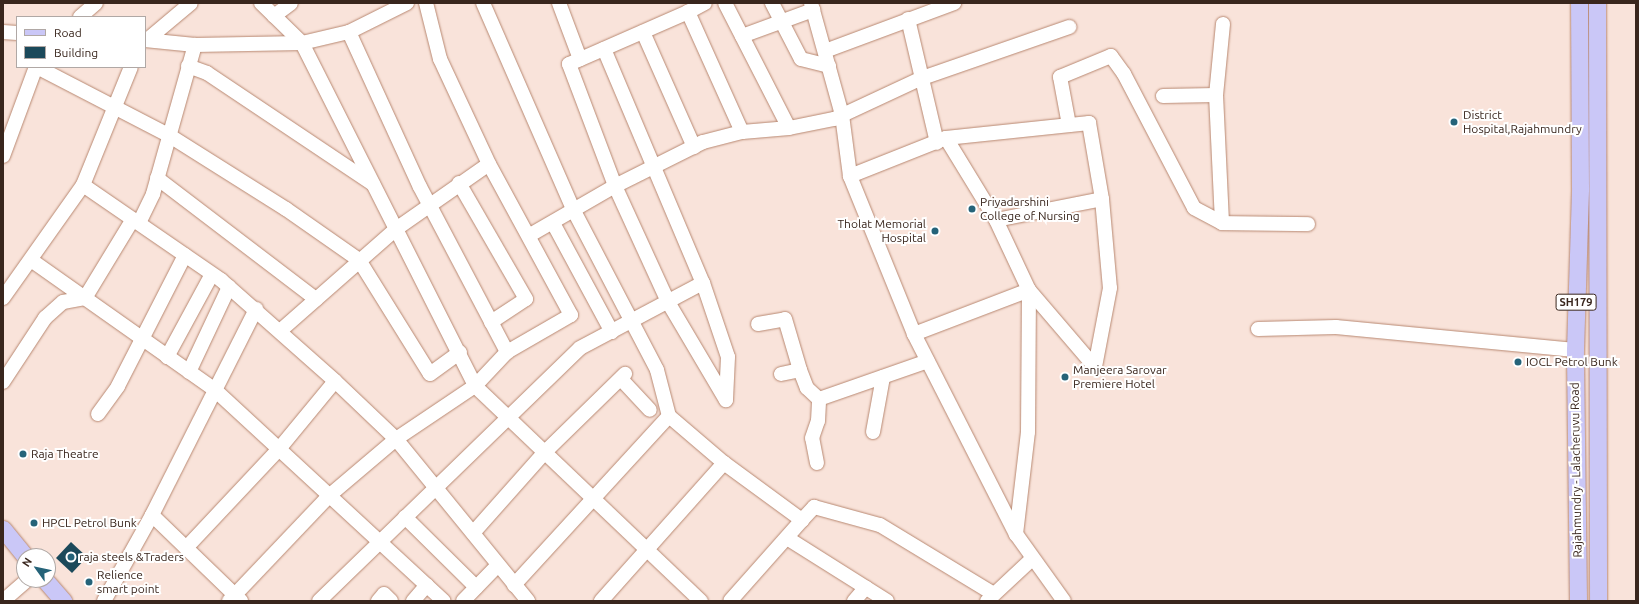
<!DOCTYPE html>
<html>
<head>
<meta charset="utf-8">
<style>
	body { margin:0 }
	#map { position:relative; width:1639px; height:604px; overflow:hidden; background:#f9e3da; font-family:Ubuntu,sans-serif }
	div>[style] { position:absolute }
	.building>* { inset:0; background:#1b495a }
	.roads { filter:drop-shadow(0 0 1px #b88871) drop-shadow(0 0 1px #b88871) }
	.minor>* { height:14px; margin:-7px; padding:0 7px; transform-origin:7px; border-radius:7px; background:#fff }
	.major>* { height:17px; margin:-8.5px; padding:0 8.5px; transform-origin:8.5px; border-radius:8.5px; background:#cac7f7 }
	.dots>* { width:11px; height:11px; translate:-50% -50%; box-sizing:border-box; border:2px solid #fff; border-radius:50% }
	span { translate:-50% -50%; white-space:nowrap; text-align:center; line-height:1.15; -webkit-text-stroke:4px #fff; paint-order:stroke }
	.shield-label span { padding:1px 3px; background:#fff; border:1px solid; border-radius:3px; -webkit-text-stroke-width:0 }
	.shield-label { font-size:11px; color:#39261d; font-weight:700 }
	.poi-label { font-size:12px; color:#39261d }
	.left { translate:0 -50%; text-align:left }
	.right { translate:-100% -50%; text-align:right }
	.street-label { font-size:12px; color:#39261d }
	.frame { position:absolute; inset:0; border:4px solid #39261d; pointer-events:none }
	.legend { position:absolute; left:16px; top:16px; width:130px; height:52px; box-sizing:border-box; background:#fff; border:1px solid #b0a8a5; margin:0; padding:5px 7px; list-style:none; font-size:12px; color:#39261d }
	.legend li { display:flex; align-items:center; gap:8px; height:20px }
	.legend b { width:20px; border:1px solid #b0a8a5 }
	.north { position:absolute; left:16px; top:548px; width:40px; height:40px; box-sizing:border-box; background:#fff; border:1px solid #b0a8a5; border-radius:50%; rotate:303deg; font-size:11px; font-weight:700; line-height:16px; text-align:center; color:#39261d }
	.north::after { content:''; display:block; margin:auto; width:14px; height:18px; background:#256379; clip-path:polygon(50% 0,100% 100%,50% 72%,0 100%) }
</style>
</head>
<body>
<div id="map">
	<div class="building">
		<i style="clip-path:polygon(71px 542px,87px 557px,72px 573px,56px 558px)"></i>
	</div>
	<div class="roads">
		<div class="minor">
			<i style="left:261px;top:3px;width:57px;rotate:44.3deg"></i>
			<i style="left:302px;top:43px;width:384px;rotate:63.2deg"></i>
			<i style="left:475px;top:386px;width:312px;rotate:43.6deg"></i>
			<i style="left:483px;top:3px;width:227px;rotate:66.4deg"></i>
			<i style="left:574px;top:211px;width:179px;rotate:62.4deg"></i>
			<i style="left:657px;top:370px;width:48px;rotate:75.4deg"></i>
			<i style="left:669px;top:416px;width:72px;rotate:40.5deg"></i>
			<i style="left:724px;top:463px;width:97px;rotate:36.2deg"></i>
			<i style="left:802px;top:520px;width:108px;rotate:131.6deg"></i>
			<i style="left:559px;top:3px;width:60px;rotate:69.4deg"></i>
			<i style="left:725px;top:3px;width:140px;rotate:62.9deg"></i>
			<i style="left:789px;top:128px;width:47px;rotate:175.1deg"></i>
			<i style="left:772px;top:3px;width:63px;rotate:62.6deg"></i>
			<i style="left:801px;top:59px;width:29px;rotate:14deg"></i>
			<i style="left:811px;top:3px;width:116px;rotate:74.5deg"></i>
			<i style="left:842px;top:115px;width:62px;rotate:82.5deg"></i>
			<i style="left:850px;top:176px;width:170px;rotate:67.9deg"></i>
			<i style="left:914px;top:334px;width:225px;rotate:63deg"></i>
			<i style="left:1016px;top:534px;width:82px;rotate:54.4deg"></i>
			<i style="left:688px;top:12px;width:19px;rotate:-28deg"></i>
			<i style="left:274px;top:16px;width:21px;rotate:-37deg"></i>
			<i style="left:80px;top:17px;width:21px;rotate:-41deg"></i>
			<i style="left:908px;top:19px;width:127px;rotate:76.8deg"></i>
			<i style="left:1223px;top:24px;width:71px;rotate:95.6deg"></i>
			<i style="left:1216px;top:95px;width:128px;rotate:87.3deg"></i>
			<i style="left:1222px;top:223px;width:86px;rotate:0.7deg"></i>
			<i style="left:3px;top:32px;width:14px;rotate:4deg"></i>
			<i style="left:349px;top:32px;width:170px;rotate:65.4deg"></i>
			<i style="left:420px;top:187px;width:187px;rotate:62.2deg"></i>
			<i style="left:643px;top:32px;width:126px;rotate:66.1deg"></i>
			<i style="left:742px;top:36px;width:76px;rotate:-20.1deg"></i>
			<i style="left:145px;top:40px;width:50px;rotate:5.7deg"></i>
			<i style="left:195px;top:45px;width:107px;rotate:-1.1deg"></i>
			<i style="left:302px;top:43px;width:48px;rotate:-13.2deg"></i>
			<i style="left:349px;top:32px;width:65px;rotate:-26.6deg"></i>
			<i style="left:147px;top:40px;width:57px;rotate:-40.1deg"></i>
			<i style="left:604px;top:49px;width:254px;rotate:67.1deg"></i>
			<i style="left:703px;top:283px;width:78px;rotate:71.3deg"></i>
			<i style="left:728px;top:357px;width:43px;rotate:92.7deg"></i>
			<i style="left:825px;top:51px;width:138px;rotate:-20.4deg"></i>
			<i style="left:188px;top:66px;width:20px;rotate:20deg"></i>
			<i style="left:207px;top:73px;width:200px;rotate:33.8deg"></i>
			<i style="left:37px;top:67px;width:150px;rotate:27.4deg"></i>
			<i style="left:170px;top:136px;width:137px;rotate:32.2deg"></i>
			<i style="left:286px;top:209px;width:89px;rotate:34.9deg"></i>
			<i style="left:359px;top:260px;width:134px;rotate:58.1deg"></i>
			<i style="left:430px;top:374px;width:37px;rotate:-36deg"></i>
			<i style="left:1163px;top:96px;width:53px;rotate:-1.1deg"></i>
			<i style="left:1069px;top:125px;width:49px;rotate:-100.6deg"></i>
			<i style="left:1060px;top:77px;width:55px;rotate:-22.4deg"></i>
			<i style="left:1111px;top:56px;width:22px;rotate:54deg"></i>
			<i style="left:1124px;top:74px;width:151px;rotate:62.4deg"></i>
			<i style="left:1194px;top:208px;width:32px;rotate:28deg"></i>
			<i style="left:789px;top:128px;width:46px;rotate:-11.3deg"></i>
			<i style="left:834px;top:119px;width:97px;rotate:-25deg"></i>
			<i style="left:922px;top:78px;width:156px;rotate:-19.1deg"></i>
			<i style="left:946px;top:138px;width:96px;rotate:58.6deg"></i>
			<i style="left:996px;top:220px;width:77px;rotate:64.8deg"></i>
			<i style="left:1029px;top:290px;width:101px;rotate:49.4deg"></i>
			<i style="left:3px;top:156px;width:95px;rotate:-69.7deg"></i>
			<i style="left:850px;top:176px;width:103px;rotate:-21.6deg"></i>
			<i style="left:946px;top:138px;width:144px;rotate:-6deg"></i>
			<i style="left:1089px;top:123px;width:77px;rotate:80.3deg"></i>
			<i style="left:1102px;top:199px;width:89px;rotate:84.9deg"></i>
			<i style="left:1110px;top:288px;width:80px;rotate:100.8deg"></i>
			<i style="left:157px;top:178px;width:200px;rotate:37.3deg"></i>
			<i style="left:459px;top:183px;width:134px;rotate:60deg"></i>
			<i style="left:526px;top:299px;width:42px;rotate:146.7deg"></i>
			<i style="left:83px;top:185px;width:168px;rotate:34.5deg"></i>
			<i style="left:221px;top:280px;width:152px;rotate:41.5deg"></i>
			<i style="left:335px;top:381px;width:84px;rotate:43.6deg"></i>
			<i style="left:396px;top:439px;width:209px;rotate:50.8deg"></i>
			<i style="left:996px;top:220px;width:108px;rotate:-11.2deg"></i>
			<i style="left:139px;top:223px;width:32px;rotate:-64deg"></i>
			<i style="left:153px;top:194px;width:155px;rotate:-74.3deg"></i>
			<i style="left:553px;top:223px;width:124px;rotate:61.6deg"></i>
			<i style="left:530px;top:235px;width:98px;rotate:-30deg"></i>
			<i style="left:615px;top:186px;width:98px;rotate:-26.6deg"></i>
			<i style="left:703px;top:142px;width:40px;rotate:-14.4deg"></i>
			<i style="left:742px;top:132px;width:132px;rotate:-114.2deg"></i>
			<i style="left:688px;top:12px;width:130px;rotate:156.4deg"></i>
			<i style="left:569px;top:64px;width:130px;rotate:69.3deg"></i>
			<i style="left:615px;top:186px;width:128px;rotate:65.4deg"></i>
			<i style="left:668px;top:302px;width:114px;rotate:59.4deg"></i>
			<i style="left:31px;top:260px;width:225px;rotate:35.2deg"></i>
			<i style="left:215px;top:390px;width:311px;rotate:42.7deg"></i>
			<i style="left:3px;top:298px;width:138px;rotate:-54.7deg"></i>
			<i style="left:83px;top:185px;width:127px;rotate:-67.9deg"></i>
			<i style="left:758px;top:324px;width:27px;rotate:-10deg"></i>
			<i style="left:785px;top:319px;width:53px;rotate:73.6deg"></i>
			<i style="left:1258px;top:329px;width:78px;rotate:-1.5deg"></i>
			<i style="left:1336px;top:327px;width:240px;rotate:5.5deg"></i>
			<i style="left:280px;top:331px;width:154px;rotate:-41.3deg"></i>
			<i style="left:396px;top:229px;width:113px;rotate:-35deg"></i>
			<i style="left:914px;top:334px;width:123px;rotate:-20.9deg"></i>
			<i style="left:1029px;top:290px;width:142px;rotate:90.4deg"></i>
			<i style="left:1028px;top:432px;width:103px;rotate:96.7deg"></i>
			<i style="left:167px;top:357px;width:94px;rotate:-61.5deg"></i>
			<i style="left:189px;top:372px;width:94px;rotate:-64.8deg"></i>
			<i style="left:781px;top:374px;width:19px;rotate:-12deg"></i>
			<i style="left:800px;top:370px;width:19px;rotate:69deg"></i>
			<i style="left:807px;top:388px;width:16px;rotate:43deg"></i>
			<i style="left:819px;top:399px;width:115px;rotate:-19.2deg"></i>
			<i style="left:621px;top:379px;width:42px;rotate:46.9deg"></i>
			<i style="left:3px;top:382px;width:77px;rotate:-56.7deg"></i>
			<i style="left:45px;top:318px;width:24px;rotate:-42deg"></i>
			<i style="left:63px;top:302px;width:22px;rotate:-10deg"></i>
			<i style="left:85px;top:298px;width:92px;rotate:-58.7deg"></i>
			<i style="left:98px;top:414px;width:34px;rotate:-54deg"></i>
			<i style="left:118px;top:386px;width:147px;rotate:-62.9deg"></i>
			<i style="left:873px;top:432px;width:56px;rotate:-79.7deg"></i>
			<i style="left:817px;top:463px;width:25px;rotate:-101deg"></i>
			<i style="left:812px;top:438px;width:18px;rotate:-71deg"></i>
			<i style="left:818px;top:421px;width:22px;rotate:-87deg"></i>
			<i style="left:152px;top:515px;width:124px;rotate:44deg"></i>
			<i style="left:405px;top:517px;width:100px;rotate:44.6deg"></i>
			<i style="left:802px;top:520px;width:18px;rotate:-47deg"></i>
			<i style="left:814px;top:507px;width:68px;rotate:15.3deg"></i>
			<i style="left:880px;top:525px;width:133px;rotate:31.2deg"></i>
			<i style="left:473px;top:533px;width:108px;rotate:-48.4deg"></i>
			<i style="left:545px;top:452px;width:112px;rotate:-44.3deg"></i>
			<i style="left:787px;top:538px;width:118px;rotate:32.2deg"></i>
			<i style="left:186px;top:548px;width:136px;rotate:-46.8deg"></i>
			<i style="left:279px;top:449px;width:88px;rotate:-50.5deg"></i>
			<i style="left:514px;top:585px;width:229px;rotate:-47.5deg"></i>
			<i style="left:3px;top:601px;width:32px;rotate:-41deg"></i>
			<i style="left:104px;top:601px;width:98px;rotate:-60.8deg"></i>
			<i style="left:152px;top:515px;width:231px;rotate:-63.2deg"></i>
			<i style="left:229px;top:601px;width:146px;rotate:-46.4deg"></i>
			<i style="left:330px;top:495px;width:87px;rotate:-40.3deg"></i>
			<i style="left:396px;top:439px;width:95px;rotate:-33.9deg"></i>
			<i style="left:475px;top:386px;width:47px;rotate:-46.7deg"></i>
			<i style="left:507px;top:352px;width:74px;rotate:-30deg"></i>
			<i style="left:571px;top:315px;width:172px;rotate:-118.5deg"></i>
			<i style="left:489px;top:164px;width:116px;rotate:-115deg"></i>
			<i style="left:440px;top:59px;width:58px;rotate:-104deg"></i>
			<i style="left:319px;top:601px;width:363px;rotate:-44.1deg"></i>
			<i style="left:580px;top:348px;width:139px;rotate:-27.9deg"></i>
			<i style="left:378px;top:601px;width:9px;rotate:-49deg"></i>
			<i style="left:384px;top:594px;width:10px;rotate:45deg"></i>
			<i style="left:413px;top:601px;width:21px;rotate:-49deg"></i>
			<i style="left:463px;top:601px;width:50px;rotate:-45.8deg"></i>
			<i style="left:601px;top:601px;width:185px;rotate:-48.3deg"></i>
			<i style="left:854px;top:601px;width:18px;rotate:-49deg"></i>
			<i style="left:987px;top:601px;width:62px;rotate:-43deg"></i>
		</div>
		<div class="major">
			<i style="left:1597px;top:3px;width:598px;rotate:89.9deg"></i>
			<i style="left:3px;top:529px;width:35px;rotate:51deg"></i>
			<i style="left:45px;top:580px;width:28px;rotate:49deg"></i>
			<i style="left:1578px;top:601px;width:251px;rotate:-90.7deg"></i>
			<i style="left:1575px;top:350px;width:163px;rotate:-88.2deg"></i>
			<i style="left:1580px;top:187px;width:184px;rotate:-90.3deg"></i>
		</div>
	</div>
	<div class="dots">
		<i style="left:1454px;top:122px;background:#256379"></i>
		<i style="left:972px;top:209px;background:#256379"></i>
		<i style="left:935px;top:231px;background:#256379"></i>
		<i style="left:1518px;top:362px;background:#256379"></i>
		<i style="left:1065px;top:377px;background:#256379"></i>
		<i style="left:23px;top:454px;background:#256379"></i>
		<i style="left:34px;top:523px;background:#256379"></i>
		<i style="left:71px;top:557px;background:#256379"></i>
		<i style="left:89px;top:582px;background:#256379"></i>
	</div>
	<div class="shield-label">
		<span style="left:1576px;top:302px">SH179</span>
	</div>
	<div class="poi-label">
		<span class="left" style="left:1463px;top:122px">District<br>Hospital,Rajahmundry</span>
		<span class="left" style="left:980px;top:209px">Priyadarshini<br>College of Nursing</span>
		<span class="right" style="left:926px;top:231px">Tholat Memorial<br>Hospital</span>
		<span class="left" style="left:1526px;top:362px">IOCL Petrol Bunk</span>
		<span class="left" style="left:1073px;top:377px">Manjeera Sarovar<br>Premiere Hotel</span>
		<span class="left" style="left:31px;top:454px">Raja Theatre</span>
		<span class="left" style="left:42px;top:523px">HPCL Petrol Bunk</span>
		<span class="left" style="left:79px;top:557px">raja steels &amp;Traders</span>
		<span class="left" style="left:97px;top:582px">Relience<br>smart point</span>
	</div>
	<div class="street-label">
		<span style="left:1576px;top:470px;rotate:-91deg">Rajahmundry - Lalacheruvu Road</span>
	</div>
	<div class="frame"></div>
	<ul class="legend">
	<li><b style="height:5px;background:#cac7f7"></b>Road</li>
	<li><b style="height:11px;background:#1b495a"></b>Building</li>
	</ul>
	<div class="north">N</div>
</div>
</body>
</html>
